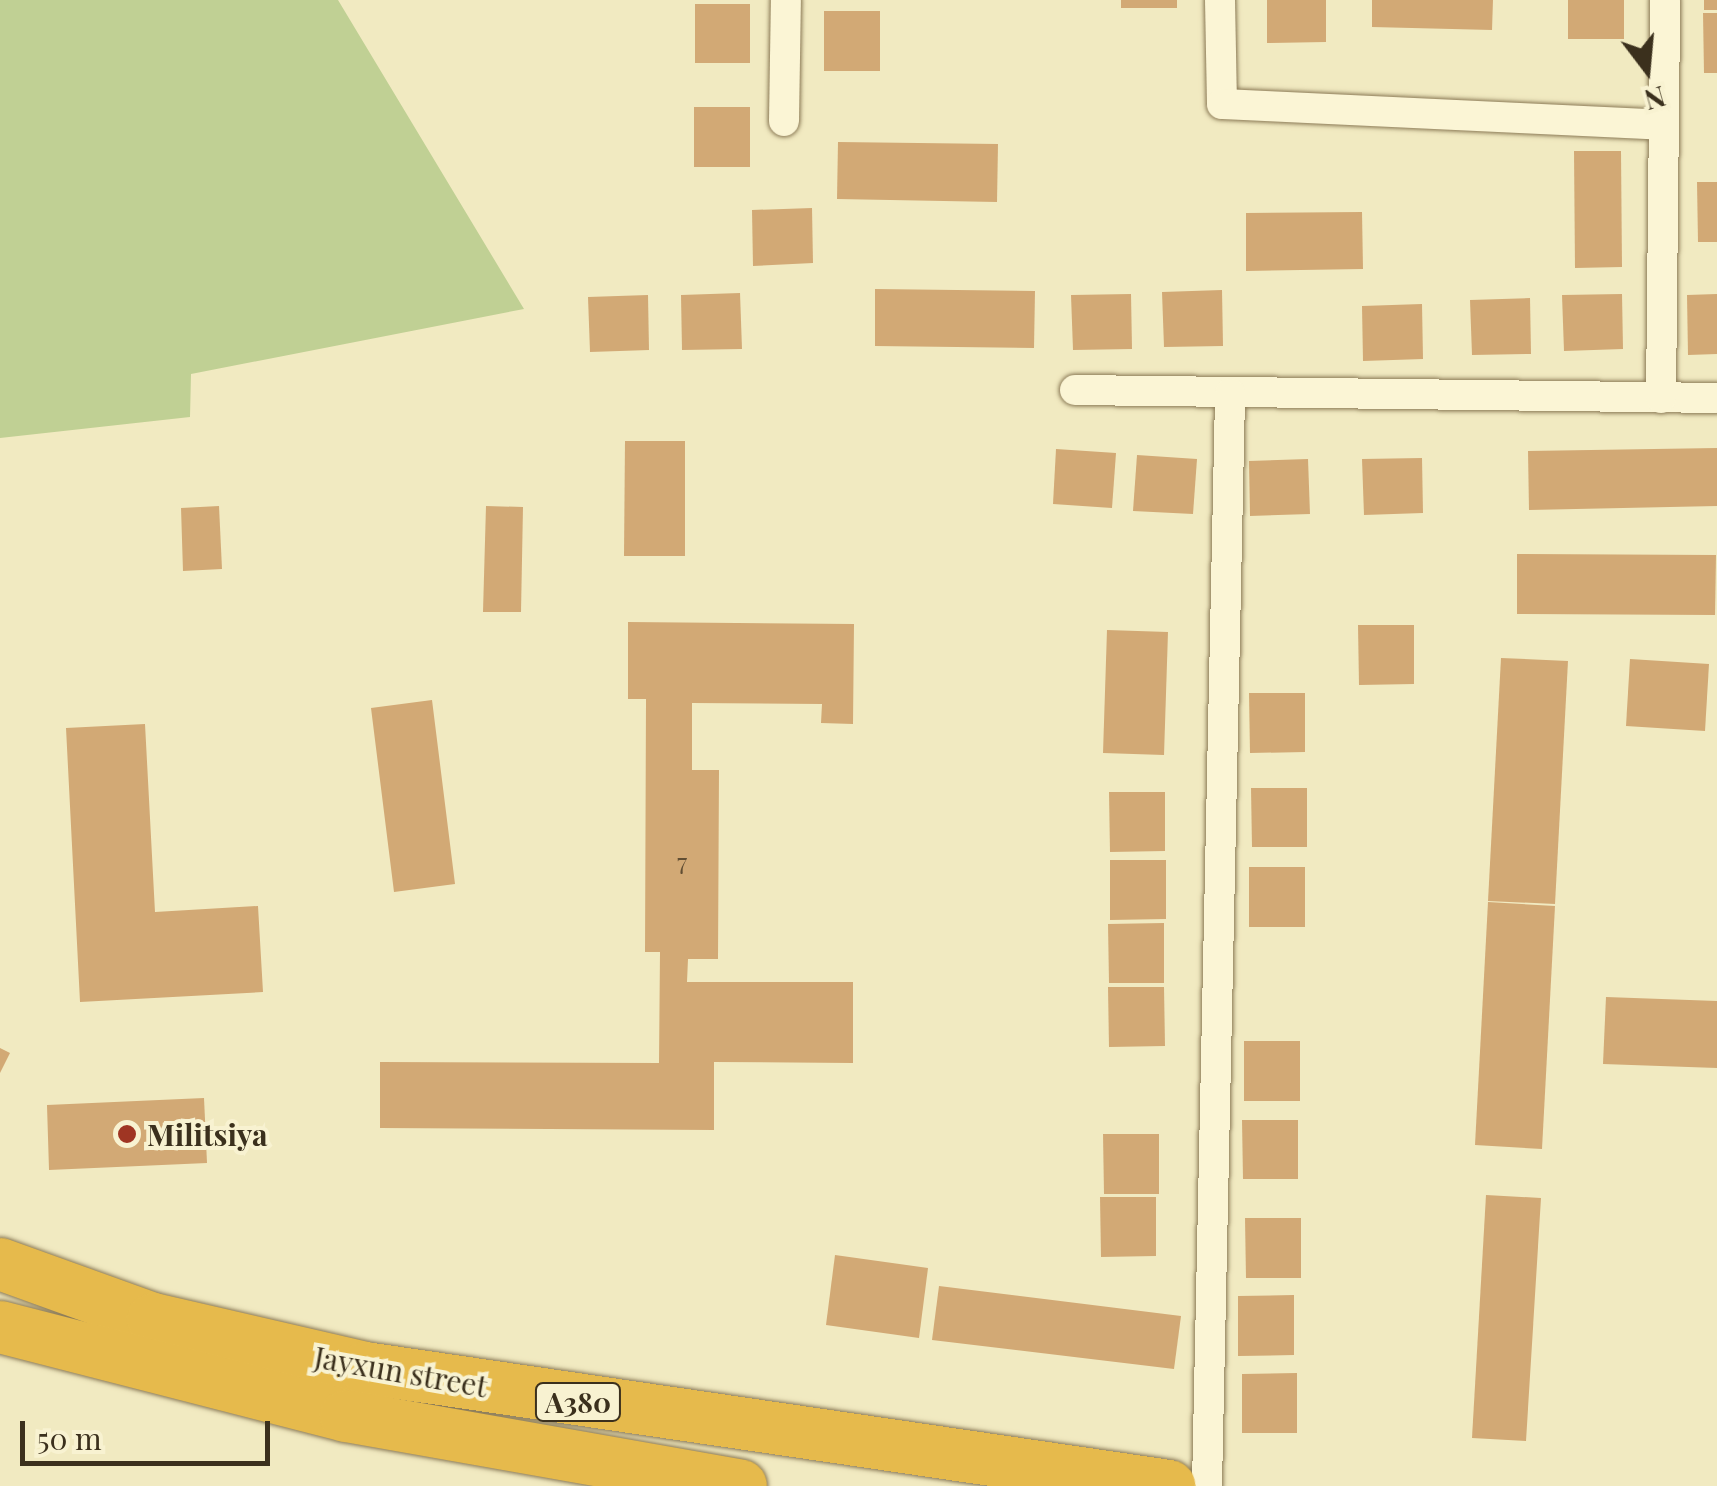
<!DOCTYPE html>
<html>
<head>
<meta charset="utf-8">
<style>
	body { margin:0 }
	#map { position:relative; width:1717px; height:1486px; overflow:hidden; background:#f1eac1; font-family:"Playfair Display",serif }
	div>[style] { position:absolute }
	.green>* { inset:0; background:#c0d094 }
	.building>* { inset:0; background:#d2a975 }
	.roads { filter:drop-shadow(0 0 2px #8c7b57) drop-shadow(0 0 2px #8c7b57) }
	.street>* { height:30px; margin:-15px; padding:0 15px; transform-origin:15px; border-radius:15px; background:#fbf5d5 }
	.highway>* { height:52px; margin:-26px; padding:0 26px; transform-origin:26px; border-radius:26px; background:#e6ba4c }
	.dots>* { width:28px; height:28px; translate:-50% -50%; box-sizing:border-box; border:5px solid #f8f2d1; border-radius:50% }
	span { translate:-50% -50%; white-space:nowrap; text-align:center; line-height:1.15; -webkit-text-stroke:8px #f8f2d1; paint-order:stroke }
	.number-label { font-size:25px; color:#614e33 }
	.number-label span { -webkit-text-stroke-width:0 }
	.shield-label span { padding:2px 8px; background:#f8f2d1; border:2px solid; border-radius:8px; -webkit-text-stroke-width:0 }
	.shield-label { font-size:28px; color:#3b301d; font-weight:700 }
	.poi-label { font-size:30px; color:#3b301d; font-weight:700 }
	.left { translate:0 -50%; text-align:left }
	.street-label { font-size:30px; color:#3b301d }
	.north { position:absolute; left:1597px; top:20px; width:100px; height:100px; -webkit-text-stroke:8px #f8f2d1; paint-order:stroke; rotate:164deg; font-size:28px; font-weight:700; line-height:40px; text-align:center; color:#3b301d }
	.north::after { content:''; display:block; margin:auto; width:35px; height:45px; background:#3b301d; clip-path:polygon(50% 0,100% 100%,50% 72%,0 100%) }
	.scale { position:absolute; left:20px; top:1421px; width:250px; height:45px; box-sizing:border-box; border:5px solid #3b301d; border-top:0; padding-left:12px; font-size:30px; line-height:35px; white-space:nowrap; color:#3b301d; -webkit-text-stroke:8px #f8f2d1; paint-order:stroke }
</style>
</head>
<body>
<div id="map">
	<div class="green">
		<i style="clip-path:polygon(0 0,338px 0,524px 309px,191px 374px,190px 417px,0 438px)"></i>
	</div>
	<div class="building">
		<i style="clip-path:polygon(1121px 0,1177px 0,1177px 8px,1121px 8px)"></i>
		<i style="clip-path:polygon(1267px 0,1326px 0,1326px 42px,1267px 43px)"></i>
		<i style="clip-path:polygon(1372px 0,1493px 0,1492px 30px,1372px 27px)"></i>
		<i style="clip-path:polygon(1568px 0,1624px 0,1624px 39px,1568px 39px)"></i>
		<i style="clip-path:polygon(1704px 0,1717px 0,1717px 10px,1704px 10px)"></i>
		<i style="clip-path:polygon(695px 4px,750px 4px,750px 63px,695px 63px)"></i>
		<i style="clip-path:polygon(824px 11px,880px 11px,880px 71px,824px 71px)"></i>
		<i style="clip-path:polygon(1703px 13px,1717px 13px,1717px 73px,1704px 73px)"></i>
		<i style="clip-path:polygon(694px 107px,750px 107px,750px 167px,694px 167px)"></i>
		<i style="clip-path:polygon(838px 142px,998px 144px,997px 202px,837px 199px)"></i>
		<i style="clip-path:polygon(1574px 151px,1621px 151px,1622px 267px,1575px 268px)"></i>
		<i style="clip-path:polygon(1697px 182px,1717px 182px,1717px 242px,1698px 242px)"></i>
		<i style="clip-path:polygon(812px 208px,813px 263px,753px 266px,752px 210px)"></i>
		<i style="clip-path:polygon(1362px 212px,1363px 269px,1246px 271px,1246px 213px)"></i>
		<i style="clip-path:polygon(875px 289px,1035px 291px,1034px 348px,875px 346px)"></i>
		<i style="clip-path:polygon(1222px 290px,1223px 346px,1164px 347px,1162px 292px)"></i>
		<i style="clip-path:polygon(740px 293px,742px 349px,682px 350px,681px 295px)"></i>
		<i style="clip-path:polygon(1131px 294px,1132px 349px,1073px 350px,1071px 295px)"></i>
		<i style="clip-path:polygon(1622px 294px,1623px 349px,1564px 351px,1562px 295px)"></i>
		<i style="clip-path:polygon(1717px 294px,1717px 354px,1688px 355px,1687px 295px)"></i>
		<i style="clip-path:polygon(648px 295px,649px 350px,590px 352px,588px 297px)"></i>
		<i style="clip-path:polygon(1530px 298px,1531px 354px,1472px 355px,1470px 300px)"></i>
		<i style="clip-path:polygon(1422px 304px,1423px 359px,1363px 361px,1362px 306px)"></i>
		<i style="clip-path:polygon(625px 441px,685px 441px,685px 556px,624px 556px)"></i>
		<i style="clip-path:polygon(1717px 448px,1717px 506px,1529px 510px,1528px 451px)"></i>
		<i style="clip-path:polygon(1056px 449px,1116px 453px,1112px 508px,1053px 504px)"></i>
		<i style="clip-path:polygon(1137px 455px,1197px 459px,1193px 514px,1133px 511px)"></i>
		<i style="clip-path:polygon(1422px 458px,1423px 513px,1364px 515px,1362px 459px)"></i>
		<i style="clip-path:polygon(1308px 459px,1310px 514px,1250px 516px,1249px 461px)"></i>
		<i style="clip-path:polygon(219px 506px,222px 569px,183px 571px,181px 508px)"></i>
		<i style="clip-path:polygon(486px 506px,523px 507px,521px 612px,483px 612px)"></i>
		<i style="clip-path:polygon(1517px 554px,1716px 555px,1715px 615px,1517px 614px)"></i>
		<i style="clip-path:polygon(628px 622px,854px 624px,853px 724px,821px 723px,822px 704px,692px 703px,692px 770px,719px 770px,718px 959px,688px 959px,687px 982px,853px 982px,853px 1063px,714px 1062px,714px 1130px,380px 1128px,380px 1062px,659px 1063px,660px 952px,645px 952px,646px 699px,628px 699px)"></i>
		<i style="clip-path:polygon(1358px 625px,1414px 625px,1414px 684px,1359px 685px)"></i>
		<i style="clip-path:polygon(1107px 630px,1168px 632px,1164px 755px,1103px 753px)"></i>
		<i style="clip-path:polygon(1501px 658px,1568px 661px,1555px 904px,1488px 901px)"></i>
		<i style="clip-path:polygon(1630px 659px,1709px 664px,1705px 731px,1626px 726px)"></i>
		<i style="clip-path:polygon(1249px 693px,1305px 693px,1305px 752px,1250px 753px)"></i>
		<i style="clip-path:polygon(432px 700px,455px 884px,394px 892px,371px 708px)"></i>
		<i style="clip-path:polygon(145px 724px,155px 912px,258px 906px,263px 992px,80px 1002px,66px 728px)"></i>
		<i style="clip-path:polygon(1251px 788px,1307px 788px,1307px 847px,1252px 847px)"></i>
		<i style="clip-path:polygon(1109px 792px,1165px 792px,1165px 851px,1110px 852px)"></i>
		<i style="clip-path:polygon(1110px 860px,1166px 860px,1166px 919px,1110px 920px)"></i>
		<i style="clip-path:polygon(1249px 867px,1305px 867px,1305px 927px,1249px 927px)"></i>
		<i style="clip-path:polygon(1488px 902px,1555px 906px,1542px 1149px,1475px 1145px)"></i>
		<i style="clip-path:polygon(1164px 923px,1164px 983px,1109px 983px,1108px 924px)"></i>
		<i style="clip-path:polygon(1108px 987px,1164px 987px,1165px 1046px,1109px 1047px)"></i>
		<i style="clip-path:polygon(1606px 997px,1717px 1001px,1717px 1068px,1603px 1064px)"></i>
		<i style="clip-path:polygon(1244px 1041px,1300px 1041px,1300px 1101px,1244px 1101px)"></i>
		<i style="clip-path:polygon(0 1048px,10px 1053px,0 1073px)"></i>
		<i style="clip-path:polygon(204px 1098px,207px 1163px,49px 1170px,47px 1105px)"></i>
		<i style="clip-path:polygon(1242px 1120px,1298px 1120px,1298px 1179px,1243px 1179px)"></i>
		<i style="clip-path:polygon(1103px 1134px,1159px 1134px,1159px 1194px,1104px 1194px)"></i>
		<i style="clip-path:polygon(1486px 1195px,1541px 1198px,1526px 1441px,1472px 1438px)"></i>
		<i style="clip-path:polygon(1100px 1197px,1156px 1197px,1156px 1256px,1101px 1257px)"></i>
		<i style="clip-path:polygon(1245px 1218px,1301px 1218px,1301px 1278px,1246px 1278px)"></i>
		<i style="clip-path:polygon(835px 1255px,928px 1268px,919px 1338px,826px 1325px)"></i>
		<i style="clip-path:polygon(939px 1286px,1181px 1316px,1174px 1369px,932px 1340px)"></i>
		<i style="clip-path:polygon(1294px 1295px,1294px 1355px,1238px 1356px,1238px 1296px)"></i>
		<i style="clip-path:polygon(1297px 1373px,1297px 1433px,1242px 1433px,1242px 1374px)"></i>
	</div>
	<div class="roads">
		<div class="street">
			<i style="left:1220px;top:0;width:104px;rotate:88.9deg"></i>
			<i style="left:1222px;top:104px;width:442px;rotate:2.7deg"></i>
			<i style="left:784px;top:121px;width:121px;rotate:-89.1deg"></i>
			<i style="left:1075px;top:390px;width:642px;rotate:0.71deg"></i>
			<i style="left:1661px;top:398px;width:398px;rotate:-89.4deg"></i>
			<i style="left:1207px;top:1486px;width:1093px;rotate:-88.79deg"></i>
		</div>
		<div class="highway">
			<i style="left:0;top:1264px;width:163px;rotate:19.8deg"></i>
			<i style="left:153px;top:1319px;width:218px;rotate:13deg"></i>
			<i style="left:365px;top:1368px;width:813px;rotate:8.35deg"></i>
			<i style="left:0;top:1327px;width:357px;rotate:14.4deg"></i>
			<i style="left:346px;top:1416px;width:401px;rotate:10deg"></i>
		</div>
	</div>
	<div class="dots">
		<i style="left:127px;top:1134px;background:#9f3523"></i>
	</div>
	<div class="number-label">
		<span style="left:682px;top:861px">7</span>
	</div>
	<div class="shield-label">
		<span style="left:578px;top:1402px">A380</span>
	</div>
	<div class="poi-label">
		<span class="left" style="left:147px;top:1134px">Militsiya</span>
	</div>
	<div class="street-label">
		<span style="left:401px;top:1371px;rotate:10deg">Jayxun street</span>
	</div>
	<div class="north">N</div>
	<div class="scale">50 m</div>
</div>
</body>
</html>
